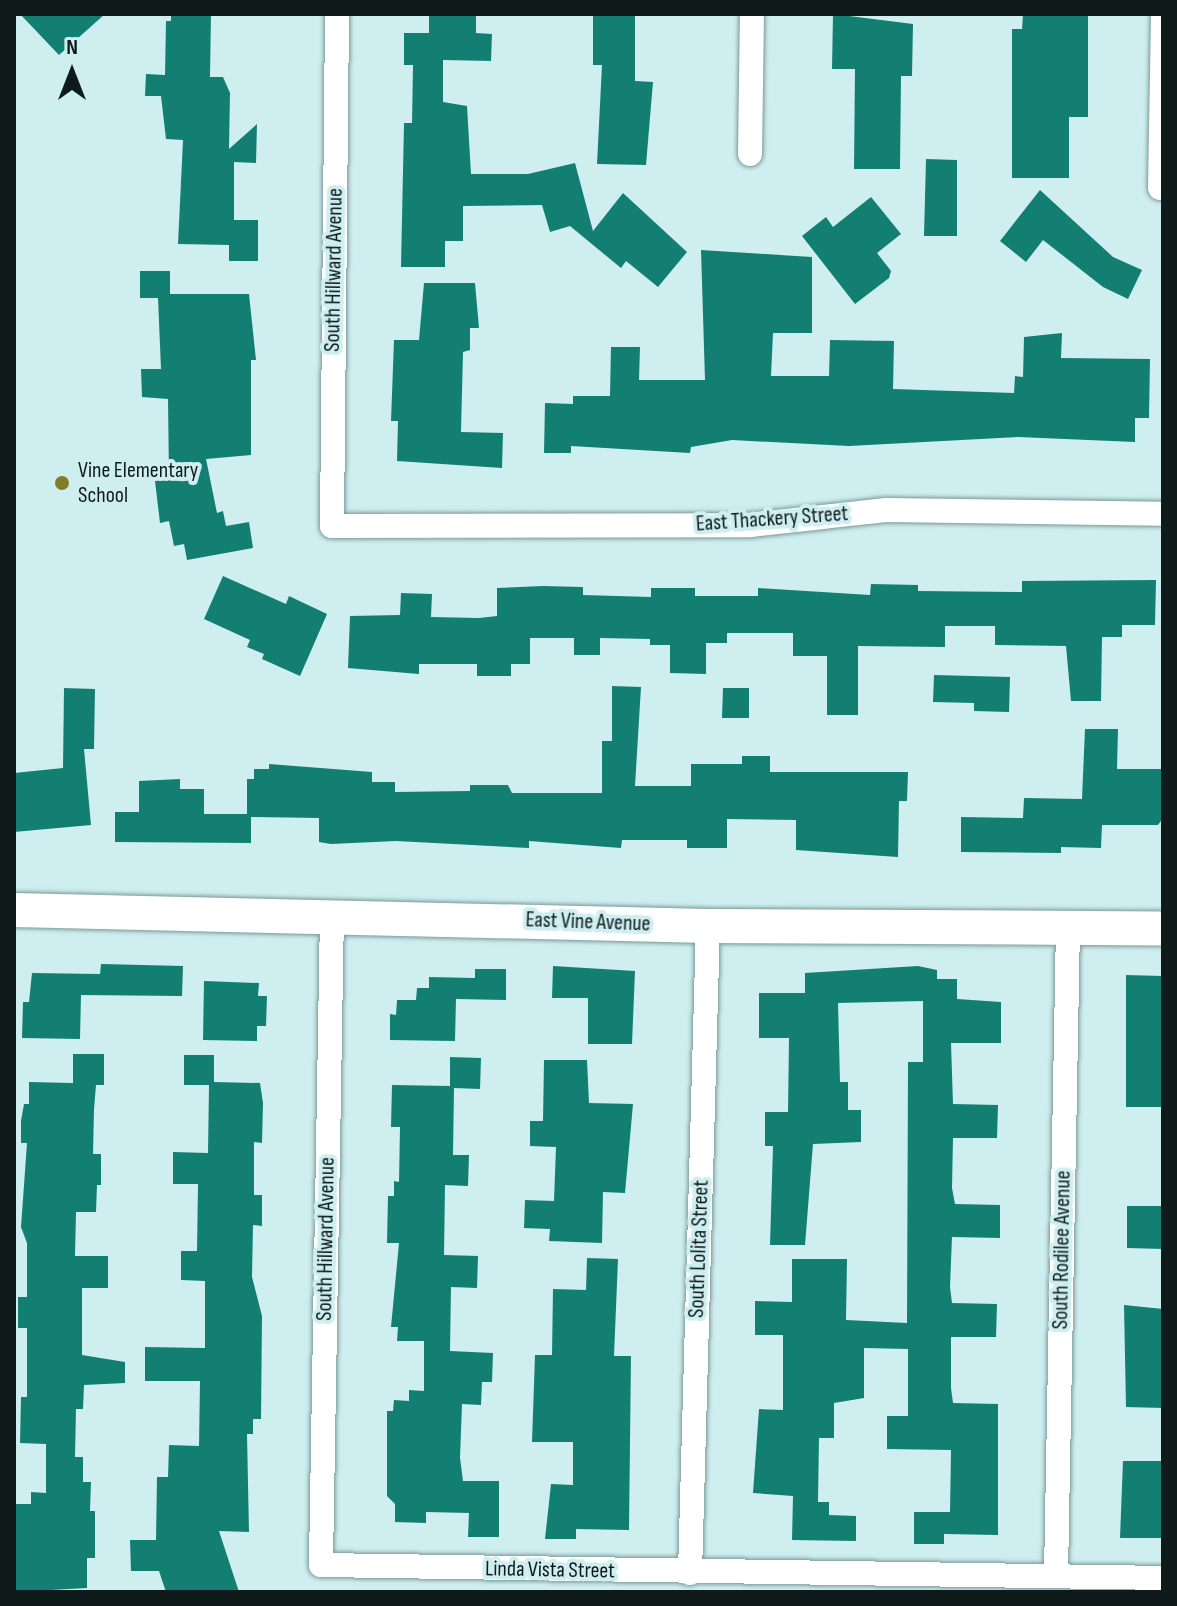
<!DOCTYPE html>
<html>
<head>
<meta charset="utf-8">
<style>
	body { margin:0 }
	#map { position:relative; width:1177px; height:1606px; overflow:hidden; background:#cfeef0; font-family:"Sofia Sans Condensed",sans-serif }
	div>[style] { position:absolute }
	.building>* { inset:0; background:#137f72 }
	.roads { filter:drop-shadow(0 0 2px #7b999a) drop-shadow(0 0 2px #7b999a) }
	.street>* { height:24px; margin:-12px; padding:0 12px; transform-origin:12px; border-radius:12px; background:#fff }
	.secondary>* { height:34px; margin:-17px; padding:0 17px; transform-origin:17px; border-radius:17px; background:#fff }
	.dots>* { width:22px; height:22px; translate:-50% -50%; box-sizing:border-box; border:4px solid #cfeef0; border-radius:50% }
	span { translate:-50% -50%; white-space:nowrap; text-align:center; line-height:1.15; -webkit-text-stroke:8px #cfeef0; paint-order:stroke }
	.street-label { font-size:22px; color:#0f1b1b }
	.poi-label { font-size:22px; color:#0f1b1b }
	.left { translate:0 -50%; text-align:left }
	.frame { position:absolute; inset:0; border:16px solid #0f1b1b; pointer-events:none }
	.north { position:absolute; left:32px; top:32px; width:80px; height:80px; -webkit-text-stroke:6px #cfeef0; paint-order:stroke; rotate:0deg; font-size:22px; font-weight:700; line-height:32px; text-align:center; color:#0f1b1b }
	.north::after { content:''; display:block; margin:auto; width:28px; height:36px; background:#0f1b1b; clip-path:polygon(50% 0,100% 100%,50% 72%,0 100%) }
</style>
</head>
<body>
<div id="map">
	<div class="building">
		<i style="clip-path:polygon(20px 14px,105px 14px,59px 55px)"></i>
		<i style="clip-path:polygon(171px 14px,211px 14px,210px 77px,223px 77px,230px 93px,229px 149px,257px 124px,256px 163px,234px 162px,234px 220px,258px 220px,258px 261px,229px 261px,229px 245px,178px 244px,183px 140px,166px 139px,161px 96px,145px 96px,146px 74px,165px 75px,166px 21px,171px 21px)"></i>
		<i style="clip-path:polygon(429px 14px,476px 14px,476px 33px,492px 34px,491px 61px,443px 60px,443px 102px,467px 106px,471px 174px,528px 174px,575px 163px,593px 231px,623px 193px,687px 252px,658px 287px,626px 261px,621px 268px,570px 226px,550px 232px,542px 205px,463px 206px,463px 241px,445px 241px,445px 267px,401px 267px,404px 123px,412px 123px,413px 65px,404px 65px,404px 33px,429px 33px)"></i>
		<i style="clip-path:polygon(593px 14px,635px 14px,635px 81px,653px 82px,646px 165px,597px 164px,602px 65px,593px 65px)"></i>
		<i style="clip-path:polygon(833px 14px,913px 24px,912px 76px,901px 76px,900px 169px,854px 169px,855px 69px,832px 69px)"></i>
		<i style="clip-path:polygon(1023px 14px,1088px 14px,1088px 117px,1069px 117px,1069px 178px,1012px 178px,1012px 29px,1022px 29px)"></i>
		<i style="clip-path:polygon(926px 159px,957px 160px,957px 236px,924px 236px)"></i>
		<i style="clip-path:polygon(1040px 190px,1113px 257px,1142px 270px,1128px 299px,1103px 287px,1043px 240px,1026px 262px,1000px 241px)"></i>
		<i style="clip-path:polygon(871px 197px,901px 234px,877px 253px,891px 271px,889px 278px,855px 304px,802px 236px,826px 217px,833px 227px)"></i>
		<i style="clip-path:polygon(701px 250px,812px 257px,812px 333px,773px 333px,771px 376px,829px 376px,830px 340px,894px 341px,893px 389px,1014px 393px,1015px 376px,1023px 377px,1024px 337px,1062px 333px,1061px 358px,1150px 359px,1149px 418px,1135px 418px,1135px 442px,1018px 437px,849px 446px,732px 440px,691px 447px,690px 453px,571px 446px,571px 453px,544px 453px,545px 403px,573px 404px,573px 396px,610px 396px,611px 347px,640px 347px,639px 380px,705px 380px)"></i>
		<i style="clip-path:polygon(140px 271px,170px 271px,170px 294px,249px 294px,256px 360px,251px 360px,251px 455px,206px 459px,217px 513px,223px 511px,226px 526px,249px 522px,253px 548px,187px 560px,184px 544px,174px 546px,169px 521px,160px 523px,155px 481px,169px 479px,168px 399px,142px 397px,141px 369px,161px 369px,158px 298px,140px 298px)"></i>
		<i style="clip-path:polygon(424px 283px,475px 283px,479px 328px,470px 328px,470px 350px,463px 352px,461px 432px,503px 433px,502px 468px,397px 461px,398px 421px,391px 421px,394px 340px,419px 340px)"></i>
		<i style="clip-path:polygon(223px 576px,286px 604px,289px 596px,327px 614px,300px 676px,262px 659px,264px 654px,247px 647px,250px 640px,204px 619px)"></i>
		<i style="clip-path:polygon(1156px 580px,1155px 625px,1122px 625px,1122px 637px,1102px 637px,1101px 701px,1071px 701px,1066px 646px,995px 645px,995px 626px,945px 626px,945px 647px,858px 646px,858px 715px,827px 715px,827px 656px,793px 656px,793px 633px,727px 633px,727px 643px,706px 643px,706px 674px,670px 673px,670px 645px,650px 645px,650px 639px,600px 638px,600px 655px,574px 655px,574px 638px,530px 638px,530px 664px,511px 664px,511px 676px,477px 676px,477px 664px,419px 664px,419px 674px,348px 668px,350px 616px,400px 615px,401px 593px,432px 594px,431px 617px,479px 618px,497px 616px,497px 588px,543px 586px,583px 587px,583px 595px,651px 597px,651px 588px,695px 588px,695px 596px,758px 596px,758px 588px,870px 595px,871px 584px,918px 585px,918px 591px,1022px 592px,1022px 581px)"></i>
		<i style="clip-path:polygon(934px 675px,1010px 677px,1009px 712px,974px 711px,974px 703px,933px 702px)"></i>
		<i style="clip-path:polygon(612px 686px,641px 687px,635px 786px,691px 786px,691px 764px,742px 764px,742px 756px,770px 756px,770px 772px,908px 772px,907px 801px,899px 801px,898px 857px,796px 850px,796px 820px,727px 819px,727px 848px,687px 848px,687px 840px,622px 840px,621px 848px,529px 841px,529px 848px,396px 841px,331px 844px,319px 842px,319px 818px,251px 817px,251px 843px,115px 842px,115px 812px,139px 812px,139px 781px,180px 779px,180px 789px,204px 789px,204px 814px,247px 814px,247px 779px,254px 779px,254px 769px,269px 769px,269px 764px,372px 772px,372px 782px,395px 782px,395px 792px,470px 791px,470px 785px,508px 785px,512px 793px,602px 793px,602px 741px,612px 741px)"></i>
		<i style="clip-path:polygon(64px 688px,95px 689px,94px 749px,84px 749px,91px 825px,14px 832px,14px 773px,63px 768px)"></i>
		<i style="clip-path:polygon(723px 688px,749px 688px,749px 718px,722px 718px)"></i>
		<i style="clip-path:polygon(1085px 729px,1118px 729px,1117px 769px,1163px 769px,1163px 818px,1158px 825px,1102px 825px,1101px 848px,1061px 847px,1061px 853px,961px 852px,961px 817px,1023px 818px,1024px 798px,1082px 799px)"></i>
		<i style="clip-path:polygon(101px 964px,183px 966px,182px 996px,81px 995px,80px 1039px,22px 1038px,23px 1002px,29px 1002px,32px 973px,100px 974px)"></i>
		<i style="clip-path:polygon(553px 966px,635px 971px,632px 1044px,588px 1044px,588px 998px,552px 998px)"></i>
		<i style="clip-path:polygon(918px 966px,937px 970px,937px 979px,957px 979px,957px 999px,1001px 1002px,1001px 1043px,951px 1043px,953px 1104px,998px 1105px,997px 1138px,953px 1138px,952px 1188px,955px 1204px,1000px 1205px,1000px 1238px,952px 1237px,950px 1287px,952px 1303px,997px 1304px,996px 1337px,951px 1337px,951px 1388px,953px 1403px,998px 1404px,998px 1535px,944px 1534px,944px 1544px,914px 1544px,914px 1512px,950px 1512px,951px 1450px,887px 1449px,887px 1416px,908px 1416px,908px 1349px,864px 1348px,864px 1398px,834px 1403px,834px 1438px,819px 1438px,818px 1502px,829px 1502px,829px 1515px,856px 1516px,856px 1541px,792px 1540px,793px 1496px,753px 1493px,759px 1409px,783px 1410px,783px 1335px,755px 1335px,755px 1301px,792px 1302px,792px 1259px,847px 1259px,846px 1320px,907px 1323px,908px 1062px,923px 1062px,923px 1001px,838px 1003px,840px 1082px,848px 1082px,848px 1110px,861px 1110px,861px 1142px,813px 1144px,805px 1245px,770px 1245px,773px 1146px,765px 1146px,765px 1112px,788px 1112px,789px 1038px,759px 1038px,759px 993px,805px 993px,805px 973px)"></i>
		<i style="clip-path:polygon(475px 969px,506px 969px,506px 1000px,456px 999px,455px 1041px,390px 1040px,390px 1014px,396px 1015px,397px 1000px,416px 1000px,417px 988px,429px 988px,429px 977px,475px 978px)"></i>
		<i style="clip-path:polygon(1126px 975px,1163px 976px,1163px 1107px,1126px 1107px)"></i>
		<i style="clip-path:polygon(204px 981px,259px 983px,258px 996px,267px 996px,266px 1026px,257px 1026px,257px 1041px,203px 1040px)"></i>
		<i style="clip-path:polygon(73px 1054px,104px 1054px,104px 1085px,96px 1085px,94px 1109px,93px 1154px,101px 1154px,101px 1185px,97px 1185px,96px 1212px,76px 1212px,75px 1256px,108px 1256px,108px 1288px,82px 1288px,82px 1355px,125px 1362px,125px 1383px,84px 1385px,83px 1409px,76px 1409px,75px 1457px,83px 1457px,83px 1482px,91px 1482px,90px 1511px,95px 1511px,95px 1558px,87px 1558px,87px 1588px,14px 1592px,14px 1504px,31px 1504px,31px 1492px,46px 1493px,46px 1444px,20px 1443px,21px 1397px,27px 1397px,27px 1328px,18px 1328px,18px 1297px,27px 1297px,27px 1243px,21px 1227px,27px 1143px,21px 1143px,21px 1121px,24px 1104px,29px 1104px,29px 1082px,73px 1083px)"></i>
		<i style="clip-path:polygon(184px 1055px,214px 1055px,214px 1082px,260px 1083px,263px 1103px,262px 1143px,254px 1142px,254px 1195px,262px 1195px,262px 1226px,253px 1225px,252px 1277px,262px 1316px,261px 1419px,253px 1419px,253px 1434px,247px 1434px,249px 1532px,219px 1531px,239px 1592px,166px 1592px,159px 1571px,131px 1571px,130px 1540px,156px 1540px,157px 1477px,168px 1477px,169px 1445px,199px 1446px,200px 1381px,145px 1381px,145px 1347px,205px 1348px,205px 1281px,181px 1280px,181px 1251px,197px 1251px,198px 1184px,173px 1184px,173px 1152px,208px 1153px,209px 1085px,184px 1085px)"></i>
		<i style="clip-path:polygon(450px 1057px,481px 1058px,480px 1089px,454px 1088px,453px 1155px,469px 1155px,468px 1186px,445px 1185px,444px 1255px,478px 1256px,477px 1288px,451px 1287px,450px 1351px,493px 1353px,492px 1382px,482px 1382px,481px 1405px,462px 1404px,460px 1458px,463px 1481px,499px 1481px,499px 1537px,468px 1537px,469px 1513px,426px 1512px,426px 1523px,395px 1522px,395px 1504px,387px 1496px,387px 1411px,393px 1411px,394px 1400px,409px 1401px,409px 1390px,424px 1391px,424px 1341px,397px 1341px,398px 1327px,391px 1327px,399px 1243px,387px 1243px,388px 1196px,394px 1196px,394px 1181px,399px 1182px,400px 1127px,391px 1127px,392px 1085px,450px 1086px)"></i>
		<i style="clip-path:polygon(544px 1060px,587px 1060px,589px 1103px,633px 1104px,625px 1193px,603px 1192px,602px 1243px,549px 1241px,550px 1229px,524px 1228px,525px 1200px,554px 1201px,556px 1147px,530px 1146px,530px 1121px,543px 1121px)"></i>
		<i style="clip-path:polygon(1127px 1206px,1163px 1206px,1163px 1249px,1127px 1248px)"></i>
		<i style="clip-path:polygon(587px 1258px,618px 1259px,614px 1356px,631px 1356px,629px 1530px,576px 1529px,576px 1539px,545px 1539px,551px 1484px,573px 1485px,573px 1442px,532px 1442px,535px 1355px,552px 1355px,553px 1289px,586px 1290px)"></i>
		<i style="clip-path:polygon(1124px 1305px,1163px 1309px,1163px 1408px,1126px 1407px)"></i>
		<i style="clip-path:polygon(1123px 1461px,1163px 1461px,1163px 1538px,1120px 1538px)"></i>
	</div>
	<div class="roads">
		<div class="street">
			<i style="left:337px;top:14px;width:512px;rotate:90.56deg"></i>
			<i style="left:332px;top:526px;width:418px;rotate:-0.1deg"></i>
			<i style="left:750px;top:525px;width:137px;rotate:-6.3deg"></i>
			<i style="left:886px;top:510px;width:277px;rotate:0.8deg"></i>
			<i style="left:750px;top:154px;width:140px;rotate:-89.2deg"></i>
			<i style="left:1160px;top:188px;width:174px;rotate:-89deg"></i>
			<i style="left:332px;top:913px;width:652px;rotate:90.97deg"></i>
			<i style="left:321px;top:1565px;width:842px;rotate:0.88deg"></i>
			<i style="left:690px;top:1573px;width:647px;rotate:-88.41deg"></i>
			<i style="left:1056px;top:1575px;width:649px;rotate:-88.94deg"></i>
		</div>
		<div class="secondary">
			<i style="left:14px;top:910px;width:694px;rotate:1.32deg"></i>
			<i style="left:708px;top:926px;width:455px;rotate:0.3deg"></i>
		</div>
	</div>
	<div class="dots">
		<i style="left:62px;top:483px;background:#827e26"></i>
	</div>
	<div class="street-label">
		<span style="left:334px;top:270px;rotate:-89deg">South Hillward Avenue</span>
		<span style="left:772px;top:519px;rotate:-4deg">East Thackery Street</span>
		<span style="left:588px;top:922px;rotate:2deg">East Vine Avenue</span>
		<span style="left:326px;top:1239px;rotate:-89deg">South Hillward Avenue</span>
		<span style="left:699px;top:1249px;rotate:-88deg">South Lolita Street</span>
		<span style="left:1062px;top:1250px;rotate:-89deg">South Rodilee Avenue</span>
		<span style="left:550px;top:1570px;rotate:1deg">Linda Vista Street</span>
	</div>
	<div class="poi-label">
		<span class="left" style="left:78px;top:483px">Vine Elementary<br>School</span>
	</div>
	<div class="frame"></div>
	<div class="north">N</div>
</div>
</body>
</html>
